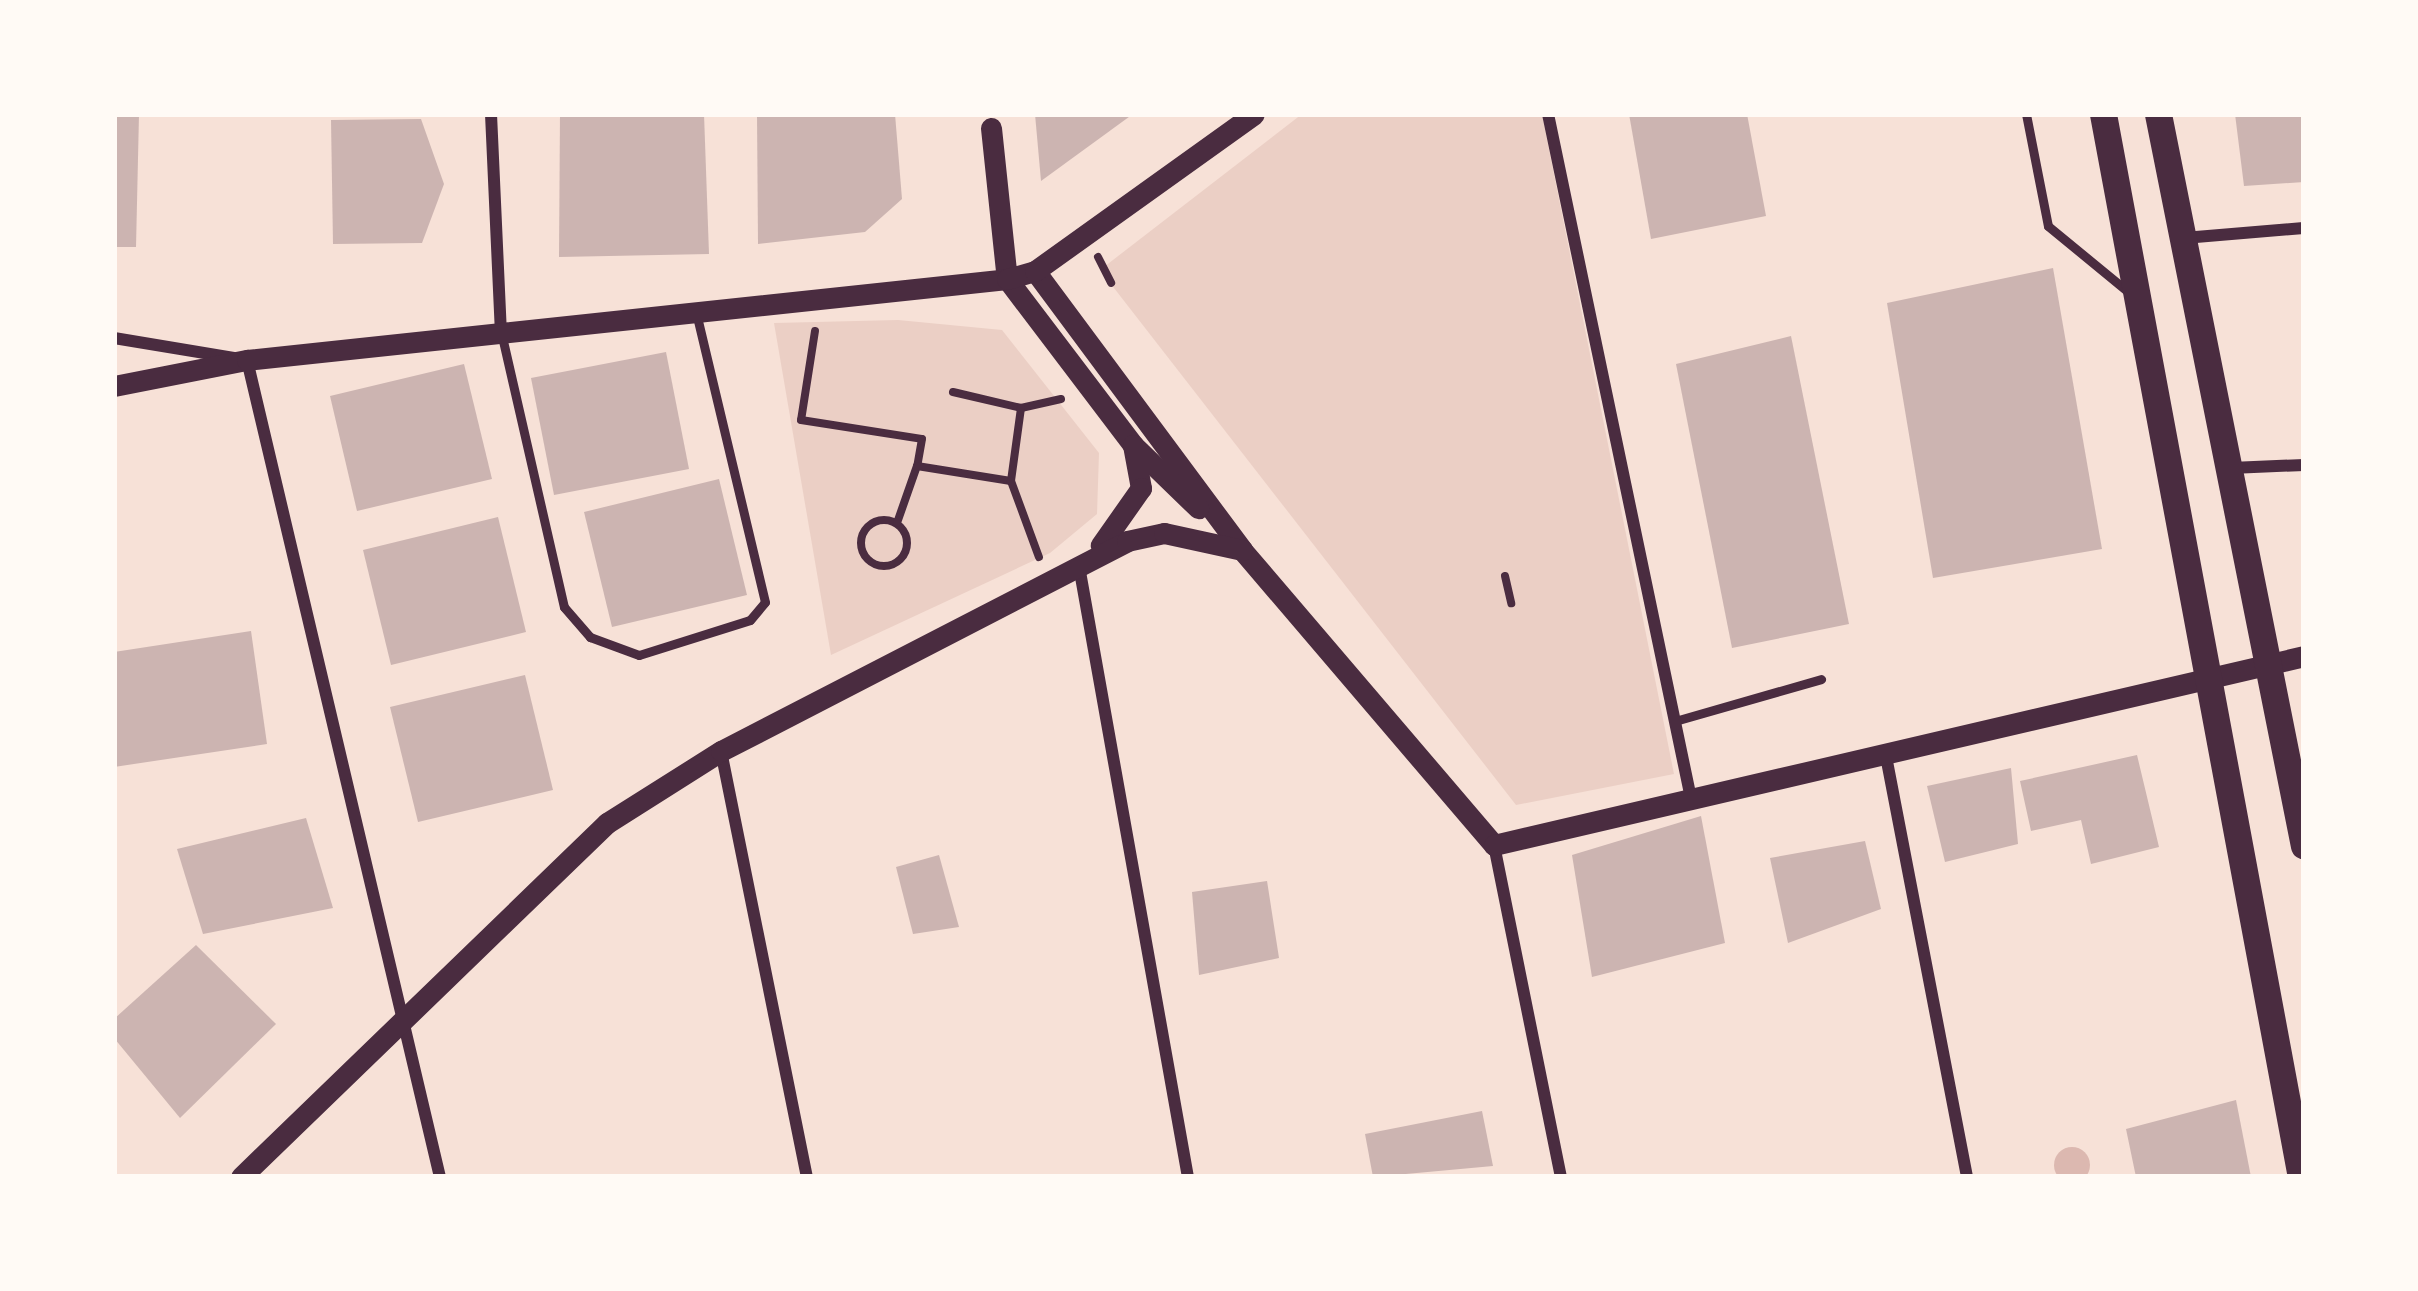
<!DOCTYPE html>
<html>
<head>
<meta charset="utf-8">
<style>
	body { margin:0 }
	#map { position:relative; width:2418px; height:1291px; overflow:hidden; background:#f7e1d7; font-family:Arial,sans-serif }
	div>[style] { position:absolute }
	.green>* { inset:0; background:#ebcfc5 }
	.water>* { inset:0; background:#dcb8b0 }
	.round { border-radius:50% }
	.building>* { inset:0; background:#ccb4b1 }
	.path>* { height:8px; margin:-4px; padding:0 4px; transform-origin:4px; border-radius:4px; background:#4a2c40 }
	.path>.ring { margin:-4px; padding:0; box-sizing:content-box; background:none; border:8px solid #4a2c40; border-radius:50% }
	.service>* { height:9px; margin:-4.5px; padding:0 4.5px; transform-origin:4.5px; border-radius:4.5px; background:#4a2c40 }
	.minor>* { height:12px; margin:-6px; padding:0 6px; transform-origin:6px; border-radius:6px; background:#4a2c40 }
	.tertiary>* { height:21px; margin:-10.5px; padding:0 10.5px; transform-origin:10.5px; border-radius:10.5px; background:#4a2c40 }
	.primary>* { height:27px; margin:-13.5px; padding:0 13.5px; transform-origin:13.5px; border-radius:13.5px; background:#4a2c40 }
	span { translate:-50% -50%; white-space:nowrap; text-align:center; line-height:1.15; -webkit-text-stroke:9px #fffaf5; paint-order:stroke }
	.frame { position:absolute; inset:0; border:117px solid #fffaf5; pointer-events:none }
</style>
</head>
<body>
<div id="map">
	<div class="green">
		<i style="clip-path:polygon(1302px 114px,1542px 114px,1674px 774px,1516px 805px,1100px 270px)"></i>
		<i style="clip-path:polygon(898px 320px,1002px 330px,1099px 453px,1097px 514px,1050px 553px,831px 655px,774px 323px)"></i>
	</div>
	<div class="water">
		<i class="round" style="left:2054px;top:1147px;width:36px;height:36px"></i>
	</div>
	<div class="building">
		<i style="clip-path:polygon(114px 114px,139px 114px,136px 247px,114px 247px)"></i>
		<i style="clip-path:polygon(560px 114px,704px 114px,709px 254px,559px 257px)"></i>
		<i style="clip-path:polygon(757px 114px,895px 114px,902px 199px,865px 232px,758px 244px)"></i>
		<i style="clip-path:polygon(1035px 114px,1133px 114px,1041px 181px)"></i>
		<i style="clip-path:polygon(1629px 114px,1747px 114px,1766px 216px,1651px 239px)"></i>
		<i style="clip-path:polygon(2235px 114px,2304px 114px,2304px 182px,2244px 186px)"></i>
		<i style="clip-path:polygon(421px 119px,444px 184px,422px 243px,333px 244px,331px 120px)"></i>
		<i style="clip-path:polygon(2053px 268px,2102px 549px,1933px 578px,1887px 303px)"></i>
		<i style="clip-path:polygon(1791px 336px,1849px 624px,1732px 648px,1676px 364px)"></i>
		<i style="clip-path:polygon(666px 352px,689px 469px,554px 495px,531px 378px)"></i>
		<i style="clip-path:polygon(464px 364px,492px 479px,357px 511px,330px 396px)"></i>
		<i style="clip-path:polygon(719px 479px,747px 595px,612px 627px,584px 512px)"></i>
		<i style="clip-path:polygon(498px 517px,526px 632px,391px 665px,363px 550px)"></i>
		<i style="clip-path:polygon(251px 631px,267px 744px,114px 767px,114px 652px)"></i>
		<i style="clip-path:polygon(525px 675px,553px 790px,418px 822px,390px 707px)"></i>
		<i style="clip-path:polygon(2137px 755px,2159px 847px,2091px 864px,2081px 820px,2031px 831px,2020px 781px)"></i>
		<i style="clip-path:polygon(2011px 768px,2018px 844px,1945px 862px,1927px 786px)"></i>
		<i style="clip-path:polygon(1701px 816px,1725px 943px,1592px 977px,1572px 855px)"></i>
		<i style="clip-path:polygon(306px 818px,333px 908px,203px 934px,177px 849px)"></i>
		<i style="clip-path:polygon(1865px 841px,1881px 909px,1788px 943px,1770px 858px)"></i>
		<i style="clip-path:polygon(939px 855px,959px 927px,913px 934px,896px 867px)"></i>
		<i style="clip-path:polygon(1267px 881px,1279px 958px,1199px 975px,1192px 892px)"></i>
		<i style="clip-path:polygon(196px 945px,276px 1024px,180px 1118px,114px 1038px,114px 1019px)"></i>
		<i style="clip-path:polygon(2236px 1100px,2251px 1177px,2136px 1177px,2126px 1129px)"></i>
		<i style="clip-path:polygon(1482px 1111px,1493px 1166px,1373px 1177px,1365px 1134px)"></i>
	</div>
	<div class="path">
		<i style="left:1098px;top:257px;width:29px;rotate:63deg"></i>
		<i style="left:815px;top:331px;width:90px;rotate:98.9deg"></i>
		<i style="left:801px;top:420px;width:122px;rotate:8.9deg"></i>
		<i style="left:922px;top:439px;width:27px;rotate:100deg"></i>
		<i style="left:917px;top:466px;width:95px;rotate:9.1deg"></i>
		<i style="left:953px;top:392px;width:70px;rotate:13.2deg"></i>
		<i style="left:1021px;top:408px;width:41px;rotate:-12.7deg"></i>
		<i style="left:1021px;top:408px;width:74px;rotate:97.8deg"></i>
		<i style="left:1011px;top:481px;width:81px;rotate:69.8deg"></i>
		<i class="ring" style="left:861px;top:520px;width:38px;height:38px"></i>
		<i style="left:897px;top:523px;width:60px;rotate:-70.7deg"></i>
		<i style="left:1505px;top:576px;width:28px;rotate:77deg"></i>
	</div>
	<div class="service">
		<i style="left:2026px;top:114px;width:114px;rotate:78.9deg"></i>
		<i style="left:2048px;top:226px;width:102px;rotate:39.4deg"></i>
		<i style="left:501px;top:332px;width:282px;rotate:77.1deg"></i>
		<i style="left:564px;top:607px;width:40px;rotate:49deg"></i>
		<i style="left:590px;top:637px;width:52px;rotate:20.2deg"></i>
		<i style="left:639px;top:655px;width:116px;rotate:-17.5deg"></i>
		<i style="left:750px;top:620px;width:23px;rotate:-50deg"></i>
		<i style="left:765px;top:602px;width:294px;rotate:-103.4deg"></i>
		<i style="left:1675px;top:721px;width:152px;rotate:-16deg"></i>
	</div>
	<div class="minor">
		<i style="left:491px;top:114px;width:217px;rotate:87.4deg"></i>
		<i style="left:1548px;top:114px;width:695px;rotate:78.2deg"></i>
		<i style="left:2184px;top:238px;width:120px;rotate:-4.8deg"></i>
		<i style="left:114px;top:338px;width:135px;rotate:9.4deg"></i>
		<i style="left:247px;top:360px;width:839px;rotate:76.71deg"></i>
		<i style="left:2231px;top:468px;width:73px;rotate:-2.4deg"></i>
		<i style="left:1079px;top:566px;width:621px;rotate:79.89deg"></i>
		<i style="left:721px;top:751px;width:435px;rotate:78.6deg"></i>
		<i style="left:1885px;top:751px;width:434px;rotate:79.1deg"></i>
		<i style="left:1494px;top:845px;width:339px;rotate:78.6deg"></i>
	</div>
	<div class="tertiary">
		<i style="left:991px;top:128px;width:152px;rotate:84deg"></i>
		<i style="left:1007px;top:279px;width:208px;rotate:52.8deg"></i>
		<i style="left:1133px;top:445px;width:44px;rotate:79.5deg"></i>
		<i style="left:1141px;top:488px;width:70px;rotate:125.1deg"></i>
		<i style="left:1035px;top:271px;width:347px;rotate:53.4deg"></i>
		<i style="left:1242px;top:550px;width:388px;rotate:49.5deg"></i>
		<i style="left:1494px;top:845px;width:832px;rotate:-13.13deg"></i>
		<i style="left:114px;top:386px;width:136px;rotate:-11.1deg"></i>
		<i style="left:247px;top:360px;width:764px;rotate:-6.08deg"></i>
		<i style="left:1007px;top:279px;width:29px;rotate:-16deg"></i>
		<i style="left:1035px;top:271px;width:269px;rotate:-35.6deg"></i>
		<i style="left:1133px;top:445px;width:91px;rotate:44.1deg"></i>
		<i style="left:241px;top:1177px;width:509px;rotate:-44.05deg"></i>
		<i style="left:607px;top:823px;width:135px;rotate:-32.3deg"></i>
		<i style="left:721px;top:751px;width:457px;rotate:-27.3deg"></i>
		<i style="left:1127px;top:541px;width:38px;rotate:-12deg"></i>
		<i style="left:1164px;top:533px;width:80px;rotate:12.3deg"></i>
	</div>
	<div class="primary">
		<i style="left:2103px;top:114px;width:1081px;rotate:79.45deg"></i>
		<i style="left:2158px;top:114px;width:746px;rotate:78.72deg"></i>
	</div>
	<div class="frame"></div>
</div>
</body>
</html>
